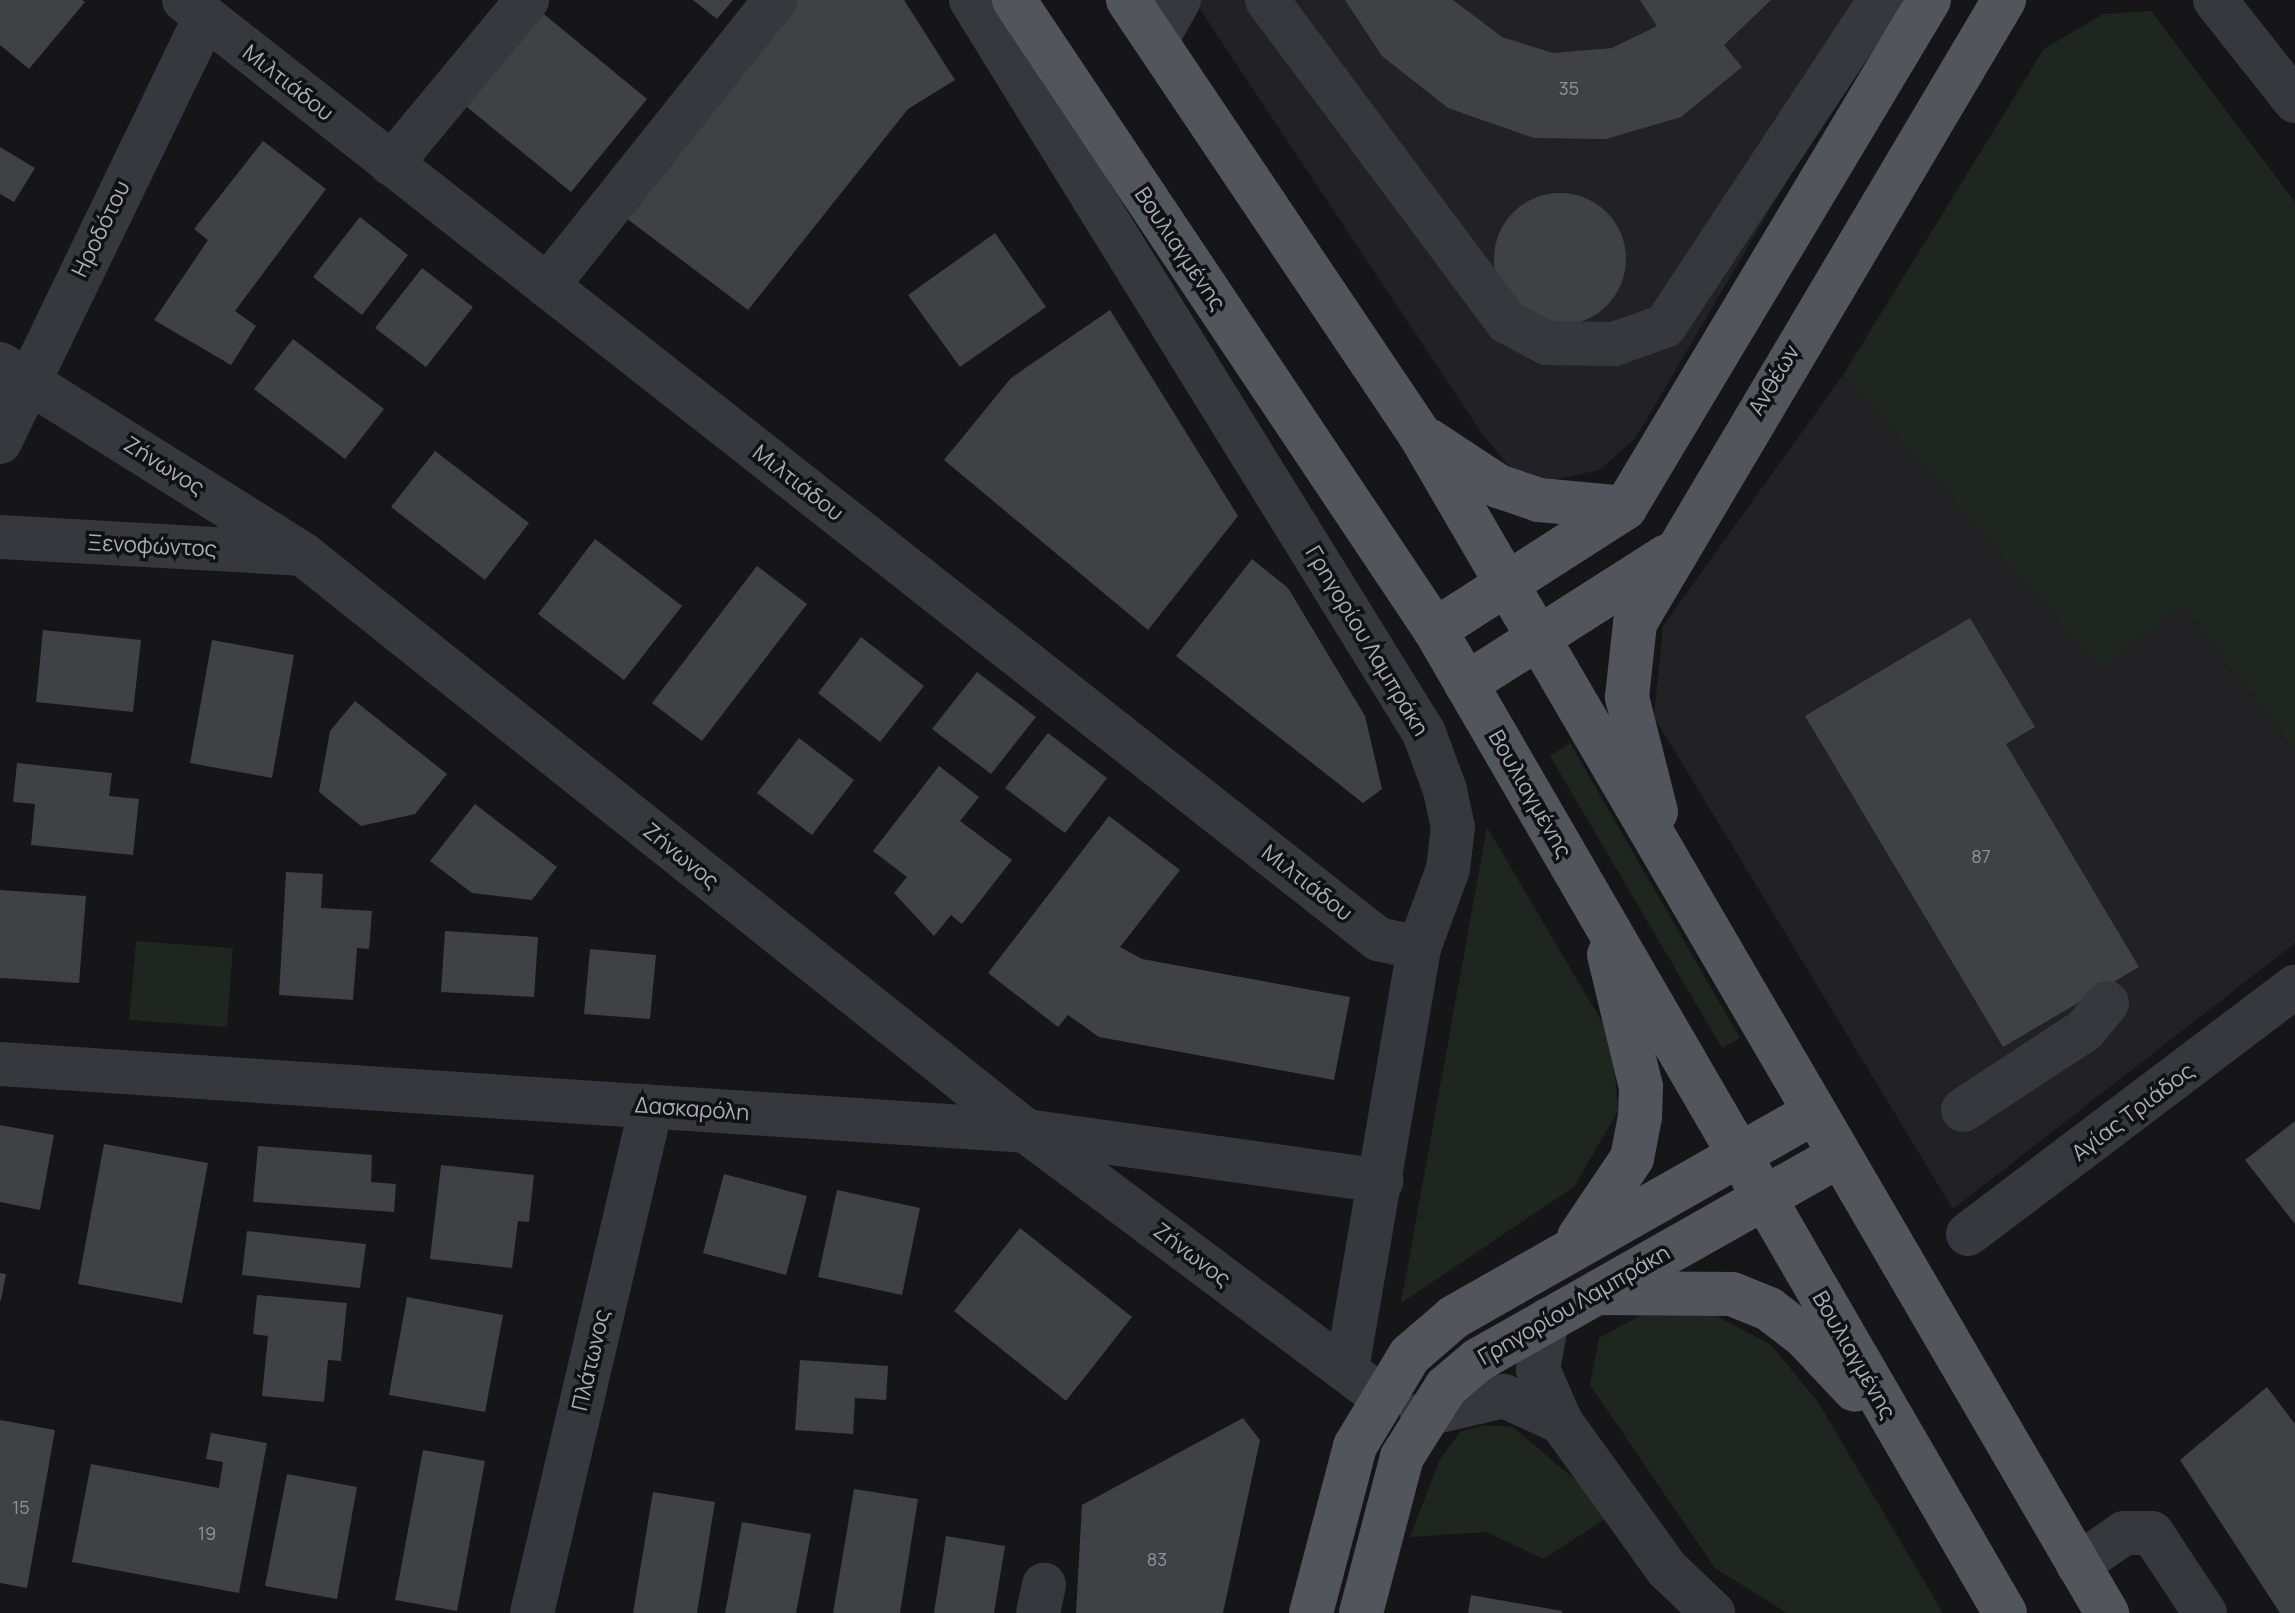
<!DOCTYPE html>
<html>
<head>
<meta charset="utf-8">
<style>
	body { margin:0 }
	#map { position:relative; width:2295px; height:1613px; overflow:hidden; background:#161618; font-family:Manrope,sans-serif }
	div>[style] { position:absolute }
	.built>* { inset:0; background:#222225 }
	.green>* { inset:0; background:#1e261f }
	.building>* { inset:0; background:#404145 }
	.round { border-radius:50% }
	.minor>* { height:44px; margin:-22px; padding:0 22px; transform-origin:22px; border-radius:22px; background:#37383d }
	.major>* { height:44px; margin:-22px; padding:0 22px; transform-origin:22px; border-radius:22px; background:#53555c }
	span { translate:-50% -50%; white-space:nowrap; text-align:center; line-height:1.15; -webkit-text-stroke:7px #111113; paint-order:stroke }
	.number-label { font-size:18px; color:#8e929b }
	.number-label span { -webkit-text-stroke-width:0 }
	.street-label { font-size:22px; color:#a8adb8 }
</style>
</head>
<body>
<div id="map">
	<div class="built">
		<i style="clip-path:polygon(1194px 0,1893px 0,1635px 439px,1599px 470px,1550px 481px,1512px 469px,1482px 434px)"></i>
		<i style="clip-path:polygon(1843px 375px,2100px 668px,2182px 607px,2295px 752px,2295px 943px,1953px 1209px,1654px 717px,1663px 626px)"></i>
	</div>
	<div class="green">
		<i style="clip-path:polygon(2151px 11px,2295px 202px,2295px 752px,2182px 607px,2100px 669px,1843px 375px,2044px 49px,2103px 14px)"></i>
		<i style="clip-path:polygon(1570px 743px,1740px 1038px,1722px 1048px,1550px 756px)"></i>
		<i style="clip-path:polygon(1487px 827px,1612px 1039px,1618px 1111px,1574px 1187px,1401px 1303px)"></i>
		<i style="clip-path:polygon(136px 941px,233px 948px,227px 1027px,129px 1020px)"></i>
		<i style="clip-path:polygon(1647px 1312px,1713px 1314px,1771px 1345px,1818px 1402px,1943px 1613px,1787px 1613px,1715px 1568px,1590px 1385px,1599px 1338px)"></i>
		<i style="clip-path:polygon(1483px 1425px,1513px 1427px,1614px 1513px,1544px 1559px,1486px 1532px,1410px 1537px,1440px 1459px,1460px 1432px)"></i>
	</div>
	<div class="building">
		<i style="clip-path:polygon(0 0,82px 0,85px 2px,29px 69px,0 45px)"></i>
		<i style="clip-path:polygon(693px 0,733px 0,717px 19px)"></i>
		<i style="clip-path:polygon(796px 0,904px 0,955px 80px,908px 109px,748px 310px,626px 218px)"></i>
		<i style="clip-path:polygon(1345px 0,1453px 0,1502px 37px,1553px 53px,1612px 48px,1657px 26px,1640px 0,1771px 0,1724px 45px,1742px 67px,1681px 117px,1606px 139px,1534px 138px,1448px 108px,1382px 56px)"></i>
		<i style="clip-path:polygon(539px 10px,647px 99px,571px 192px,462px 103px)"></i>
		<i style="clip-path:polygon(263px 141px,326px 189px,235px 311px,256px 326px,231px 365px,154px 320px,208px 240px,194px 229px)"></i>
		<i style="clip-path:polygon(0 147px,35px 168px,14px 202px,0 194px)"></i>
		<i class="round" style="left:1494px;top:193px;width:132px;height:132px"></i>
		<i style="clip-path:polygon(360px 217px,408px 255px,362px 315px,313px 277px)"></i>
		<i style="clip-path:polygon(995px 233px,1046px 307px,960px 367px,908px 295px)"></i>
		<i style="clip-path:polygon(422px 268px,473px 307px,426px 367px,375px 328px)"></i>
		<i style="clip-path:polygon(1110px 310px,1238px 516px,1148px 630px,944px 460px,1011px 378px)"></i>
		<i style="clip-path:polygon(293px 339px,384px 409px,345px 459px,254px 389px)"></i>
		<i style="clip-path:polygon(435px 451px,529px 523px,485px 580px,391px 507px)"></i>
		<i style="clip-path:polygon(595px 539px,682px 606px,624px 680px,538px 614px)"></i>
		<i style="clip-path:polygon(1252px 559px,1288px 588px,1365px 716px,1382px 789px,1363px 803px,1176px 656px)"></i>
		<i style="clip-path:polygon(757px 566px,807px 604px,702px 741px,652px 703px)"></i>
		<i style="clip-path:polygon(1970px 618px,2035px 727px,2006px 744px,2139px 967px,2003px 1047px,1805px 716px)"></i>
		<i style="clip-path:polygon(43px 630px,141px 640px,133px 712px,36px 702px)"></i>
		<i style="clip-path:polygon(861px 637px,924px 686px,880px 742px,818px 693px)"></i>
		<i style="clip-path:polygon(212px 640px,294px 655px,272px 778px,190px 763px)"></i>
		<i style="clip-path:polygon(977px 672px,1036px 717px,991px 774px,932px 729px)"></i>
		<i style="clip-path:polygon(355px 701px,447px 774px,415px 814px,361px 826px,319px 792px,330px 731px)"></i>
		<i style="clip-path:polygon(1048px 733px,1107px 778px,1065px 833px,1005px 788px)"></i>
		<i style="clip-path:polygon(799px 738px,854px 780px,812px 835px,757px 793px)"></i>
		<i style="clip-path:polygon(17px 763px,112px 773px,109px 796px,139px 799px,133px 855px,31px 845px,35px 804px,13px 802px)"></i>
		<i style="clip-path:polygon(939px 766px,979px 797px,960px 821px,1012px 860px,962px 924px,951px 915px,934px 936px,894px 893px,907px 877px,873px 851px)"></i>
		<i style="clip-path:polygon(475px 804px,557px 867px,532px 900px,472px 893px,430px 861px)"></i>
		<i style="clip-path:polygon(1109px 816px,1180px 870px,1120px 947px,1142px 959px,1350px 997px,1334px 1080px,1099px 1037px,1068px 1015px,1058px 1027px,988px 973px)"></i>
		<i style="clip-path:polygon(286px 872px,323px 874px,321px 908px,372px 911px,369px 949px,357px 948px,353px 1000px,279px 995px)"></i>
		<i style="clip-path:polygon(0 890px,86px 896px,79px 983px,0 978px)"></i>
		<i style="clip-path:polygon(445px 931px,538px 937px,534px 997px,441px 992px)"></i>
		<i style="clip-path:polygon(590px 949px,656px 955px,650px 1019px,584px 1014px)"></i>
		<i style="clip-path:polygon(2295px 1121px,2295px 1224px,2245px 1160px)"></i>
		<i style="clip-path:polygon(0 1125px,54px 1135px,40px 1210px,0 1202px)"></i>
		<i style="clip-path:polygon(104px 1144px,208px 1163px,182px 1303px,78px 1284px)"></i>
		<i style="clip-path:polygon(258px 1146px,372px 1155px,371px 1182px,396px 1184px,394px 1212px,253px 1202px)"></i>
		<i style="clip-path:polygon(441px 1165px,534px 1175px,529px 1222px,518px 1221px,512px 1268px,430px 1259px)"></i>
		<i style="clip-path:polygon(724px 1174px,807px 1196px,786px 1275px,703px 1253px)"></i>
		<i style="clip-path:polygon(837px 1190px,920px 1208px,902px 1295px,818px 1277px)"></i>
		<i style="clip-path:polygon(1020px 1228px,1132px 1317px,1066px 1401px,954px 1311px)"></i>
		<i style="clip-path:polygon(247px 1231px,366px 1244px,360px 1288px,242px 1275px)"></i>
		<i style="clip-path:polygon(0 1273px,6px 1274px,1px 1300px,0 1300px)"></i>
		<i style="clip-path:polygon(257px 1295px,347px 1303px,341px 1361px,328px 1360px,324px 1402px,262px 1396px,268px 1336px,253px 1334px)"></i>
		<i style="clip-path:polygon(407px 1297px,503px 1315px,485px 1412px,389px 1395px)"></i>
		<i style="clip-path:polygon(800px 1360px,888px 1366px,886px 1400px,855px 1398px,853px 1434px,795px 1430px)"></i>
		<i style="clip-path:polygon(2267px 1387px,2295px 1424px,2295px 1613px,2280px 1613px,2180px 1460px)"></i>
		<i style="clip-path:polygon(1243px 1418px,1260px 1440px,1223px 1613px,1076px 1613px,1082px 1505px)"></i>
		<i style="clip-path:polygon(0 1420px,55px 1430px,27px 1588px,0 1583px)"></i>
		<i style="clip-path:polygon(211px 1433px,267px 1443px,239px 1593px,72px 1562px,91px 1464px,219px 1488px,223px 1462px,206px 1459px)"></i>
		<i style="clip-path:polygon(423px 1450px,485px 1461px,457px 1611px,395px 1600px)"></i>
		<i style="clip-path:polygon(287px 1474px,357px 1487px,337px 1599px,265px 1586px)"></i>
		<i style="clip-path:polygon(854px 1489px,918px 1499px,900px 1613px,833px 1613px)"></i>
		<i style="clip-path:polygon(653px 1492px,715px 1502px,697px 1613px,633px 1613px)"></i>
		<i style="clip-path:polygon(742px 1522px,811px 1534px,796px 1613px,725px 1613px)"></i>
		<i style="clip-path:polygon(946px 1536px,1005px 1546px,994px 1613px,934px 1613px)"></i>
		<i style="clip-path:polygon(1471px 1595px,1562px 1611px,1562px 1613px,1468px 1613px)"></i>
	</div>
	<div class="minor">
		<i style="left:184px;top:0;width:1519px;rotate:38.18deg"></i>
		<i style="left:1378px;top:939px;width:42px;rotate:12.4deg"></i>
		<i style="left:971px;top:0;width:862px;rotate:58.28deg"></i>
		<i style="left:1424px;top:733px;width:61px;rotate:69.8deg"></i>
		<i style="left:1445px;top:790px;width:38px;rotate:78deg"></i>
		<i style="left:1453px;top:827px;width:42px;rotate:96.8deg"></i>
		<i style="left:1448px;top:869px;width:84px;rotate:110.2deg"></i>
		<i style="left:1419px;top:948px;width:428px;rotate:99.7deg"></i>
		<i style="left:1267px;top:0;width:402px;rotate:53.3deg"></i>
		<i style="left:1507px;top:322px;width:45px;rotate:27.7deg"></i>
		<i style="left:1547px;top:343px;width:67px;rotate:0.9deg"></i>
		<i style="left:1614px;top:344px;width:54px;rotate:-19.4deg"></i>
		<i style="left:1665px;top:326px;width:391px;rotate:-56.6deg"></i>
		<i style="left:2215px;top:0;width:129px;rotate:51.6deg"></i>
		<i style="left:1156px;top:41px;width:47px;rotate:-60.7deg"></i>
		<i style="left:391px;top:164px;width:213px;rotate:-50.3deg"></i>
		<i style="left:547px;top:286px;width:366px;rotate:-51.4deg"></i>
		<i style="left:0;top:364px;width:359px;rotate:32.1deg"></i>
		<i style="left:304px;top:555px;width:924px;rotate:38.58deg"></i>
		<i style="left:1026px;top:1131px;width:441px;rotate:36.8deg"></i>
		<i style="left:0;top:442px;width:471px;rotate:-64.2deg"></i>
		<i style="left:0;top:537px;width:301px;rotate:3.2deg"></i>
		<i style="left:0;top:1064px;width:1028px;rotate:3.74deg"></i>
		<i style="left:1026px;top:1131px;width:359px;rotate:8deg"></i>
		<i style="left:1963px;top:1110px;width:146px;rotate:-33.3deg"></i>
		<i style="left:2085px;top:1030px;width:35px;rotate:-51deg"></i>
		<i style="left:1968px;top:1234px;width:410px;rotate:-37.1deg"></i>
		<i style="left:1547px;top:1320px;width:50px;rotate:100.4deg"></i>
		<i style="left:1538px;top:1369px;width:58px;rotate:66.5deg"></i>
		<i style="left:1561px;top:1422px;width:181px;rotate:54.2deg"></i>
		<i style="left:1667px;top:1569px;width:64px;rotate:43.7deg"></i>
		<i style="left:1422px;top:1415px;width:84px;rotate:-13deg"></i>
		<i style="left:1504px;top:1396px;width:63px;rotate:24.5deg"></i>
		<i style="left:2078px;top:1565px;width:56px;rotate:-34.8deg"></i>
		<i style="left:2124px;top:1533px;width:28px"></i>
		<i style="left:2152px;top:1533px;width:96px;rotate:56.5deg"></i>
		<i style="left:532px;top:1613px;width:520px;rotate:-76.77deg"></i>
		<i style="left:1038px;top:1613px;width:29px;rotate:-78deg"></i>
	</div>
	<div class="major">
		<i style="left:1014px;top:0;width:758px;rotate:56.25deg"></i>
		<i style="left:1435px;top:630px;width:1136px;rotate:59.89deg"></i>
		<i style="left:1128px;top:0;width:524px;rotate:56.13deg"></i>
		<i style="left:1420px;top:435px;width:1364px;rotate:59.75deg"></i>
		<i style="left:1428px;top:440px;width:84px;rotate:33.3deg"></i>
		<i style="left:1498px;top:486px;width:43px;rotate:18.9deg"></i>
		<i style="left:1539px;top:500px;width:86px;rotate:5.3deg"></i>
		<i style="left:1435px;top:630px;width:226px;rotate:-32.7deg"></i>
		<i style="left:1625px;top:508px;width:592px;rotate:-59.1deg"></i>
		<i style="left:1466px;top:684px;width:238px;rotate:-32.5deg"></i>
		<i style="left:1656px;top:812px;width:119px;rotate:-104.2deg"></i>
		<i style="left:1627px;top:697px;width:74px;rotate:-83.8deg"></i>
		<i style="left:1635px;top:623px;width:724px;rotate:-59.36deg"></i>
		<i style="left:1579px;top:1237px;width:95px;rotate:-56.1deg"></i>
		<i style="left:1632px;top:1158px;width:42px;rotate:-79deg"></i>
		<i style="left:1640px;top:1117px;width:30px;rotate:-88deg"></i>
		<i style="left:1641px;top:1087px;width:136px;rotate:-103.6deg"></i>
		<i style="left:1599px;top:1293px;width:133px;rotate:0.4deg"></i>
		<i style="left:1732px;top:1294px;width:40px;rotate:22deg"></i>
		<i style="left:1769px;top:1309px;width:44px;rotate:37.6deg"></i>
		<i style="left:1804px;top:1336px;width:74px;rotate:46.6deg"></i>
		<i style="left:1311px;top:1613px;width:173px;rotate:-75.2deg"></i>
		<i style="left:1355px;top:1446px;width:106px;rotate:-58.9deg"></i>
		<i style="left:1410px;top:1355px;width:58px;rotate:-40.8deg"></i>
		<i style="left:1454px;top:1317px;width:412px;rotate:-29.6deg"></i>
		<i style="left:1361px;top:1613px;width:161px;rotate:-75.3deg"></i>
		<i style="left:1402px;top:1457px;width:83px;rotate:-57.8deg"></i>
		<i style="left:1446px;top:1387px;width:42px;rotate:-40.2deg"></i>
		<i style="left:1478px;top:1360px;width:412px;rotate:-29.5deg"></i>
	</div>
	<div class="number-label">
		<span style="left:1569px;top:88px">35</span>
		<span style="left:1981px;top:856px">87</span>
		<span style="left:21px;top:1507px">15</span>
		<span style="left:207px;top:1533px">19</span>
		<span style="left:1157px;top:1559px">83</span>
	</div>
	<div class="street-label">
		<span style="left:288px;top:83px;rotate:38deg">Μιλτιάδου</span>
		<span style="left:101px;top:229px;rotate:-64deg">Ηροδότου</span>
		<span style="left:1180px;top:249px;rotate:56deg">Βουλιαγμένης</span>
		<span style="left:1774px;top:380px;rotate:-59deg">Ανθέων</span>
		<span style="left:164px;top:466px;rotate:32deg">Ζήνωνος</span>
		<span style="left:798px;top:483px;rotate:38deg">Μιλτιάδου</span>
		<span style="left:152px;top:546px;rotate:3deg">Ξενοφώντος</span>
		<span style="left:1367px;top:641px;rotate:59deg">Γρηγορίου Λαμπράκη</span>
		<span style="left:1530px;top:794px;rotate:60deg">Βουλιαγμένης</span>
		<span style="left:681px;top:856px;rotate:39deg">Ζήνωνος</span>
		<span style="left:1307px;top:883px;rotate:38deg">Μιλτιάδου</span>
		<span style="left:692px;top:1109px;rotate:4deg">Δασκαρόλη</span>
		<span style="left:2133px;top:1112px;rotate:-37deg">Αγίας Τριάδος</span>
		<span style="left:1192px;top:1255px;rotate:37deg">Ζήνωνος</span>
		<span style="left:1574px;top:1305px;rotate:-30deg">Γρηγορίου Λαμπράκη</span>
		<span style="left:1854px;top:1355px;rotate:60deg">Βουλιαγμένης</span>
		<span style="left:591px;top:1360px;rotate:-77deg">Πλάτωνος</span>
	</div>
</div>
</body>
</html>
